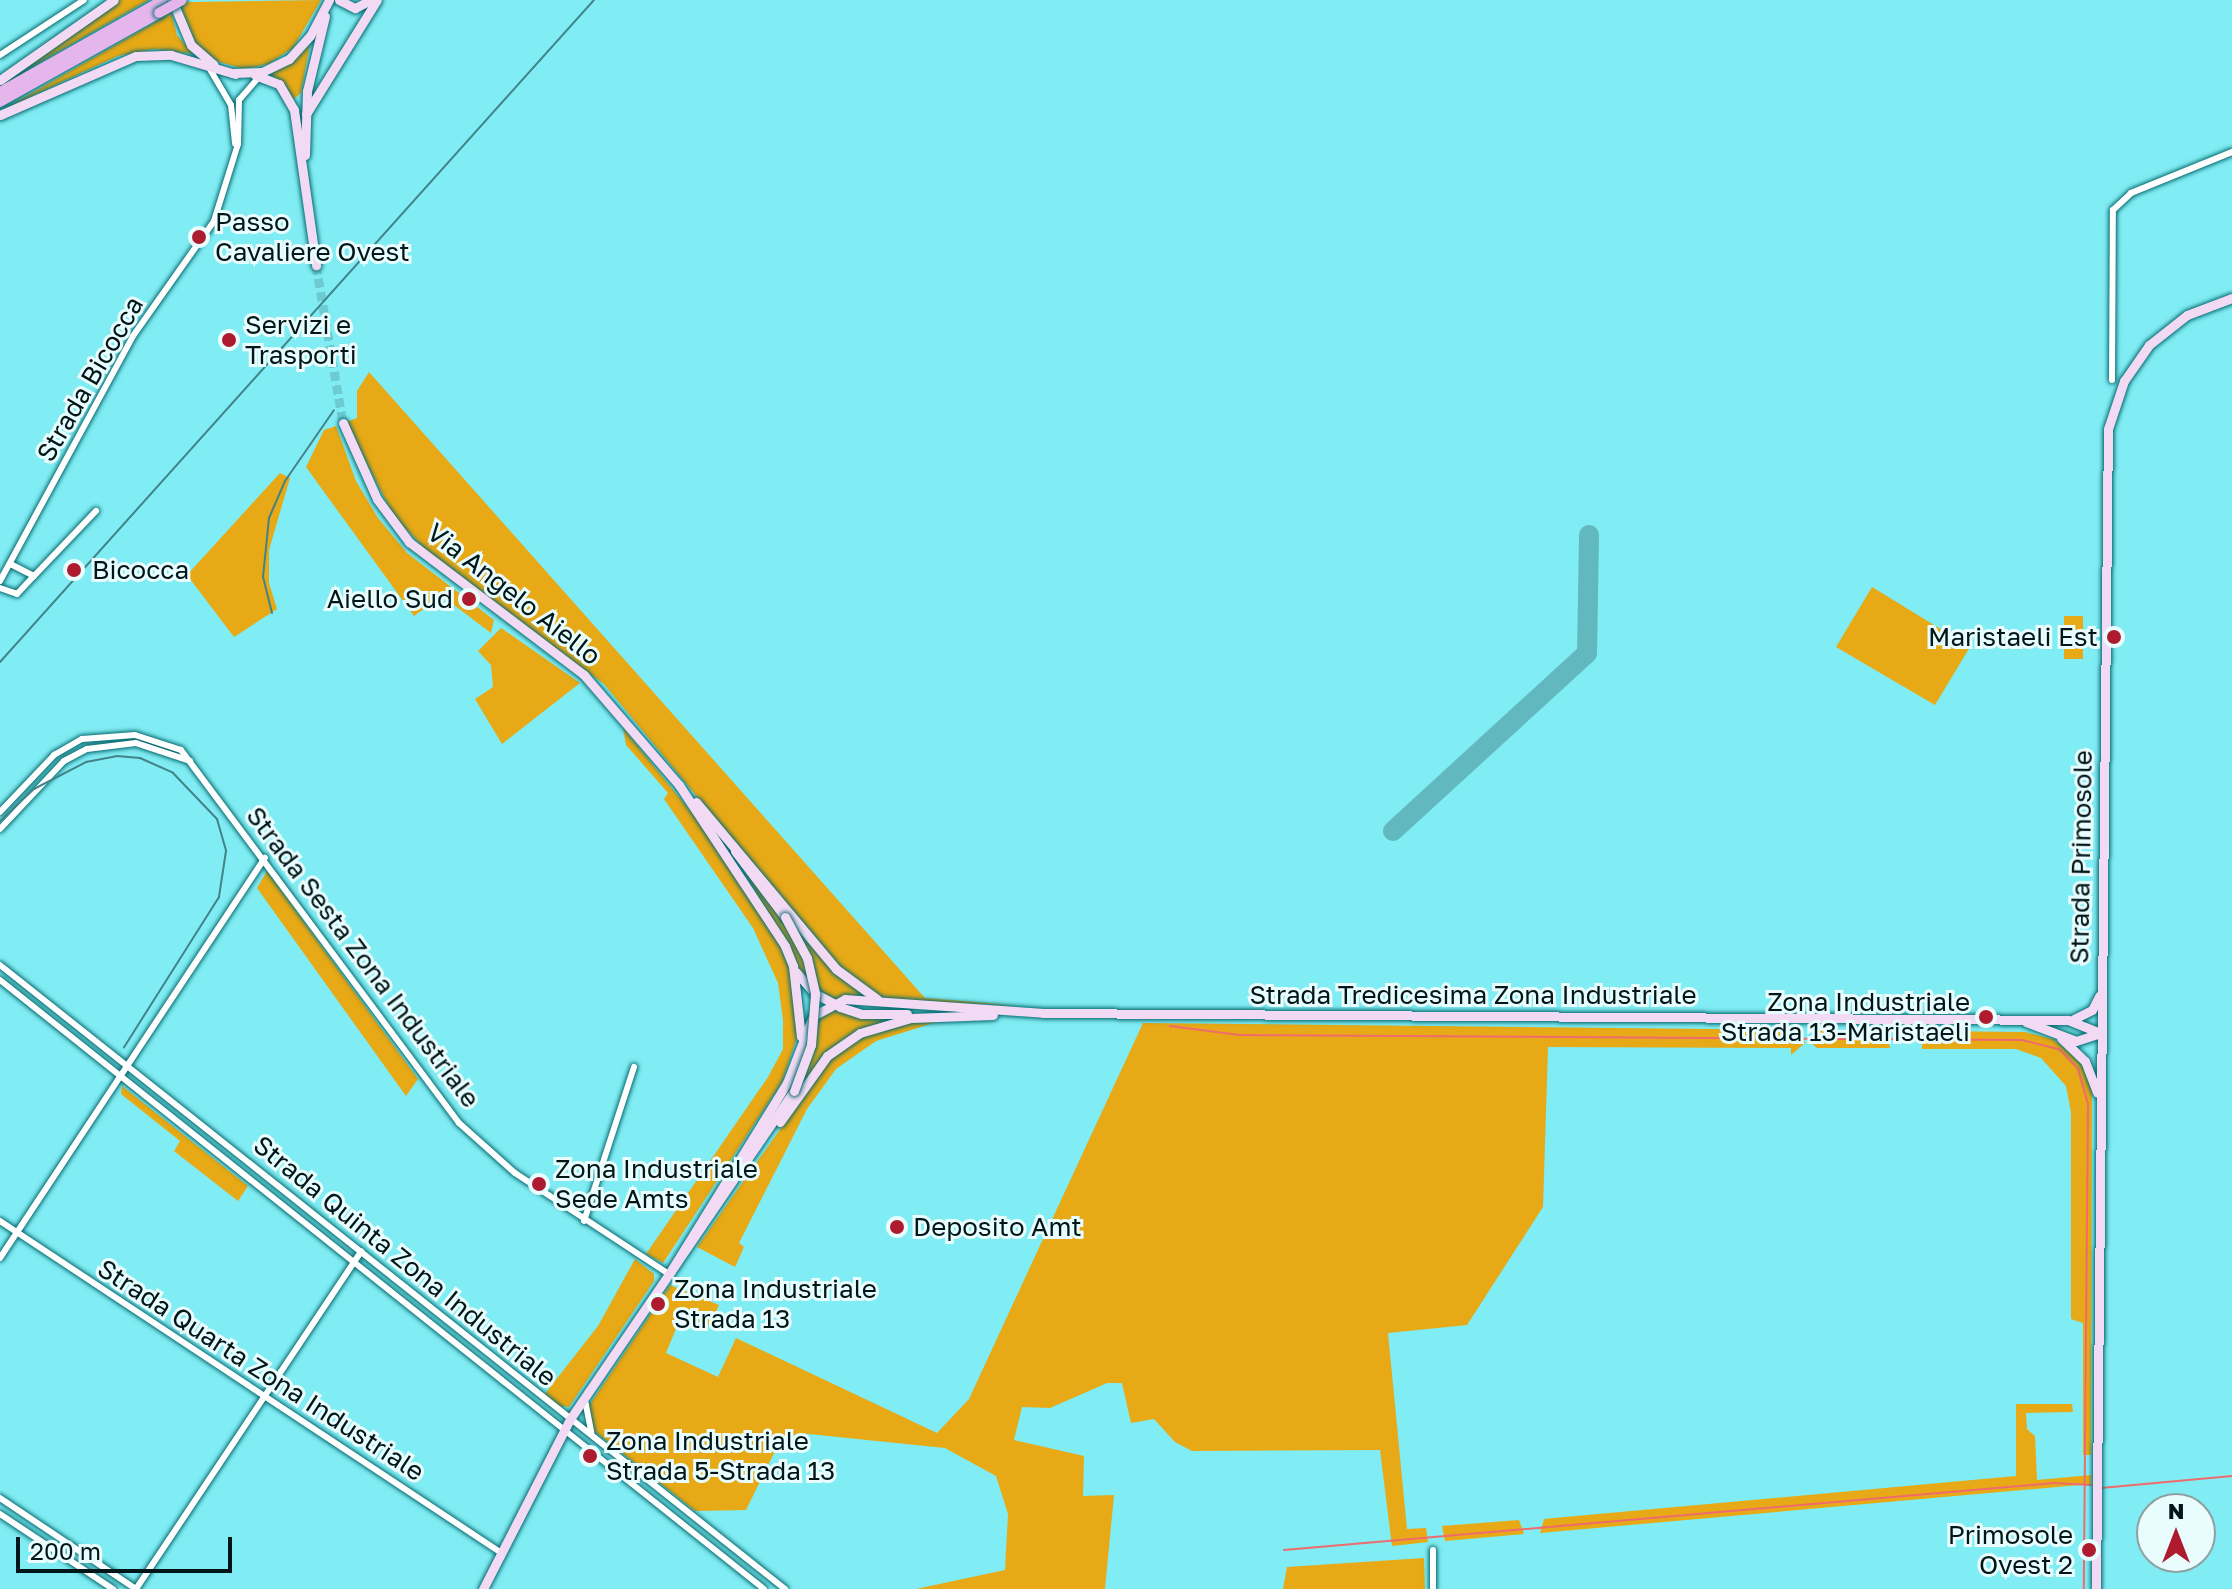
<!DOCTYPE html>
<html>
<head>
<meta charset="utf-8">
<style>
	body { margin:0 }
	#map { position:relative; width:2232px; height:1589px; overflow:hidden; background:#80ecf3; font-family:"Golos Text",sans-serif }
	div>[style] { position:absolute }
	.green>* { inset:0; background:#e7a915 }
	.stream>* { height:2px; margin:-1px; padding:0 1px; transform-origin:1px; border-radius:1px; background:#ef6b6d }
	.taxiway>* { height:20px; margin:-10px; padding:0 10px; transform-origin:10px; border-radius:10px; background:#61b8be }
	.secondary-tunnel>* { height:9px; margin-top:-4.5px; transform-origin:0; background:repeating-linear-gradient(90deg,#6dccd2 0 9px,transparent 0 13.5px) }
	.roads { filter:drop-shadow(0 0 2px #056b70) drop-shadow(0 0 2px #056b70) }
	.street>* { height:6px; margin:-3px; padding:0 3px; transform-origin:3px; border-radius:3px; background:#fff }
	.secondary>* { height:9px; margin:-4.5px; padding:0 4.5px; transform-origin:4.5px; border-radius:4.5px; background:#f2daf5 }
	.primary>* { height:10px; margin:-5px; padding:0 5px; transform-origin:5px; border-radius:5px; background:#e4b6ec }
	.rail>* { height:2px; margin:-1px; padding:0 1px; transform-origin:1px; border-radius:1px; background:#428388 }
	.bridges { filter:drop-shadow(0 0 2px #056b70) drop-shadow(0 0 2px #056b70) }
	.secondary-bridge>* { height:9px; margin:-4.5px; padding:0 4.5px; transform-origin:4.5px; border-radius:4.5px; background:#f2daf5 }
	.primary-bridge>* { height:10px; margin:-5px; padding:0 5px; transform-origin:5px; border-radius:5px; background:#e4b6ec }
	.dots>* { width:22px; height:22px; translate:-50% -50%; box-sizing:border-box; border:4px solid #eafdfe; border-radius:50% }
	span { translate:-50% -50%; white-space:nowrap; text-align:center; line-height:1.15; -webkit-text-stroke:6px #eafdfe; paint-order:stroke }
	.poi-label { font-size:26px; color:#011618 }
	.left { translate:0 -50%; text-align:left }
	.right { translate:-100% -50%; text-align:right }
	.street-label { font-size:26px; color:#011618 }
	.north { position:absolute; left:2136px; top:1493px; width:80px; height:80px; box-sizing:border-box; background:#eafdfe; border:2px solid #8da1a2; border-radius:50%; rotate:0deg; font-size:22px; font-weight:700; line-height:32px; text-align:center; color:#011618 }
	.north::after { content:''; display:block; margin:auto; width:28px; height:36px; background:#ae1b2e; clip-path:polygon(50% 0,100% 100%,50% 72%,0 100%) }
	.scale { position:absolute; left:16px; top:1537px; width:216px; height:36px; box-sizing:border-box; border:4px solid #011618; border-top:0; padding-left:10px; font-size:24px; line-height:28px; white-space:nowrap; color:#011618; -webkit-text-stroke:6px #eafdfe; paint-order:stroke }
</style>
</head>
<body>
<div id="map">
	<div class="green">
		<i style="clip-path:polygon(120px 0,149px 0,7px 81px,34px 59px)"></i>
		<i style="clip-path:polygon(158px 0,168px 0,177px 35px,193px 54px,155px 49px,118px 56px,0 111px,159px 20px)"></i>
		<i style="clip-path:polygon(178px 0,190px 2px,321px 0,293px 48px,268px 64px,244px 69px,216px 61px,196px 45px)"></i>
		<i style="clip-path:polygon(310px 44px,301px 93px,294px 99px,271px 74px)"></i>
		<i style="clip-path:polygon(369px 372px,925px 998px,1014px 1005px,887px 1001px,839px 969px,604px 684px,437px 562px,393px 515px,346px 422px,357px 418px,357px 391px)"></i>
		<i style="clip-path:polygon(336px 426px,356px 481px,378px 518px,407px 553px,494px 620px,491px 633px,442px 596px,414px 616px,306px 467px,324px 430px)"></i>
		<i style="clip-path:polygon(280px 473px,290px 478px,269px 550px,269px 583px,277px 609px,234px 637px,187px 575px)"></i>
		<i style="clip-path:polygon(1872px 587px,1970px 647px,1935px 705px,1836px 647px)"></i>
		<i style="clip-path:polygon(2064px 616px,2083px 616px,2083px 659px,2064px 659px)"></i>
		<i style="clip-path:polygon(501px 628px,580px 683px,502px 744px,475px 699px,493px 687px,491px 665px,478px 651px)"></i>
		<i style="clip-path:polygon(623px 728px,713px 839px,777px 940px,790px 969px,799px 1032px,782px 1082px,663px 1263px,646px 1254px,768px 1077px,783px 1049px,783px 1020px,778px 983px,753px 928px,664px 799px,668px 793px,626px 745px)"></i>
		<i style="clip-path:polygon(742px 867px,836px 973px,868px 999px,831px 1001px,803px 979px)"></i>
		<i style="clip-path:polygon(267px 871px,418px 1079px,406px 1096px,257px 888px)"></i>
		<i style="clip-path:polygon(832px 1006px,899px 1017px,843px 1039px,801px 1085px,814px 1053px,820px 1012px)"></i>
		<i style="clip-path:polygon(937px 1022px,876px 1041px,836px 1069px,807px 1109px,739px 1243px,744px 1247px,735px 1267px,697px 1247px,834px 1053px,860px 1035px,901px 1023px)"></i>
		<i style="clip-path:polygon(1143px 1023px,1800px 1030px,1805px 1043px,1791px 1055px,1791px 1048px,1548px 1047px,1543px 1207px,1467px 1325px,1388px 1333px,1407px 1529px,1426px 1528px,1428px 1542px,1392px 1546px,1380px 1450px,1192px 1451px,1175px 1442px,1154px 1419px,1131px 1423px,1122px 1383px,1107px 1383px,1050px 1408px,1022px 1407px,1014px 1440px,1084px 1456px,1083px 1496px,1114px 1495px,1105px 1589px,916px 1589px,1005px 1570px,1008px 1514px,996px 1476px,945px 1448px,799px 1433px,780px 1441px,746px 1510px,695px 1511px,594px 1431px,588px 1407px,670px 1285px,719px 1305px,709px 1326px,682px 1314px,666px 1353px,718px 1377px,736px 1338px,937px 1433px,969px 1399px)"></i>
		<i style="clip-path:polygon(1816px 1030px,1886px 1031px,1890px 1048px,1817px 1048px,1811px 1043px)"></i>
		<i style="clip-path:polygon(1928px 1031px,2025px 1032px,2053px 1039px,2081px 1062px,2092px 1086px,2091px 1455px,2083px 1455px,2083px 1323px,2071px 1319px,2071px 1112px,2066px 1086px,2041px 1058px,2016px 1049px,1922px 1049px,1922px 1035px)"></i>
		<i style="clip-path:polygon(122px 1086px,248px 1186px,238px 1201px,174px 1151px,180px 1141px,121px 1094px)"></i>
		<i style="clip-path:polygon(635px 1259px,654px 1274px,654px 1281px,569px 1407px,559px 1406px,544px 1395px,598px 1326px)"></i>
		<i style="clip-path:polygon(2016px 1404px,2072px 1404px,2073px 1412px,2026px 1413px,2027px 1429px,2035px 1436px,2037px 1480px,2091px 1475px,2091px 1484px,1540px 1533px,1544px 1519px,1554px 1518px,2016px 1476px)"></i>
		<i style="clip-path:polygon(1519px 1520px,1524px 1534px,1445px 1541px,1442px 1526px)"></i>
		<i style="clip-path:polygon(1424px 1558px,1425px 1589px,1283px 1589px,1287px 1567px)"></i>
	</div>
	<div class="stream">
		<i style="left:1170px;top:1026px;width:70px;rotate:7.4deg"></i>
		<i style="left:1239px;top:1035px;width:783px;rotate:0.37deg"></i>
		<i style="left:2022px;top:1040px;width:38px;rotate:14deg"></i>
		<i style="left:2059px;top:1049px;width:28px;rotate:46deg"></i>
		<i style="left:2078px;top:1069px;width:37px;rotate:74deg"></i>
		<i style="left:2088px;top:1105px;width:484px;rotate:90.5deg"></i>
		<i style="left:2101px;top:1488px;width:132px;rotate:-5.2deg"></i>
		<i style="left:1284px;top:1550px;width:773px;rotate:-4.97deg"></i>
		<i style="left:2054px;top:1483px;width:37px;rotate:3deg"></i>
	</div>
	<div class="taxiway">
		<i style="left:1393px;top:831px;width:263px;rotate:-42.5deg"></i>
		<i style="left:1587px;top:653px;width:118px;rotate:-89deg"></i>
	</div>
	<div class="secondary-tunnel">
		<i style="left:316px;top:265px;width:160px;rotate:80.3deg"></i>
	</div>
	<div class="roads">
		<div class="street">
			<i style="left:0;top:55px;width:100px;rotate:-33.2deg"></i>
			<i style="left:208px;top:66px;width:45px;rotate:59.5deg"></i>
			<i style="left:231px;top:105px;width:39px;rotate:84deg"></i>
			<i style="left:2112px;top:380px;width:170px;rotate:-89.7deg"></i>
			<i style="left:2113px;top:210px;width:25px;rotate:-43deg"></i>
			<i style="left:2131px;top:193px;width:109px;rotate:-22.1deg"></i>
			<i style="left:34px;top:576px;width:90px;rotate:-46.4deg"></i>
			<i style="left:0;top:581px;width:279px;rotate:-61.5deg"></i>
			<i style="left:133px;top:336px;width:141px;rotate:-54.8deg"></i>
			<i style="left:214px;top:221px;width:81px;rotate:-72.7deg"></i>
			<i style="left:238px;top:144px;width:44px;rotate:-88.7deg"></i>
			<i style="left:239px;top:100px;width:30px;rotate:-49deg"></i>
			<i style="left:0;top:588px;width:18px;rotate:19deg"></i>
			<i style="left:17px;top:594px;width:25px;rotate:-47deg"></i>
			<i style="left:34px;top:576px;width:27px;rotate:-153deg"></i>
			<i style="left:0;top:812px;width:79px;rotate:-46.5deg"></i>
			<i style="left:54px;top:755px;width:32px;rotate:-30deg"></i>
			<i style="left:82px;top:739px;width:53px;rotate:-4.3deg"></i>
			<i style="left:135px;top:735px;width:48px;rotate:18.1deg"></i>
			<i style="left:181px;top:750px;width:465px;rotate:53.3deg"></i>
			<i style="left:459px;top:1123px;width:75px;rotate:41.8deg"></i>
			<i style="left:515px;top:1173px;width:184px;rotate:33.3deg"></i>
			<i style="left:0;top:829px;width:93px;rotate:-46.7deg"></i>
			<i style="left:64px;top:761px;width:26px;rotate:-28deg"></i>
			<i style="left:87px;top:749px;width:49px;rotate:-7deg"></i>
			<i style="left:136px;top:743px;width:57px;rotate:18.4deg"></i>
			<i style="left:0;top:965px;width:1003px;rotate:38.48deg"></i>
			<i style="left:0;top:980px;width:977px;rotate:38.56deg"></i>
			<i style="left:0;top:1221px;width:600px;rotate:33.5deg"></i>
			<i style="left:584px;top:1221px;width:162px;rotate:-72deg"></i>
			<i style="left:0;top:1258px;width:480px;rotate:-56.5deg"></i>
			<i style="left:585px;top:1400px;width:33px;rotate:79deg"></i>
			<i style="left:0;top:1498px;width:164px;rotate:33.8deg"></i>
			<i style="left:0;top:1514px;width:136px;rotate:33.6deg"></i>
			<i style="left:136px;top:1589px;width:406px;rotate:-56.3deg"></i>
			<i style="left:1433px;top:1589px;width:39px;rotate:-90deg"></i>
		</div>
		<div class="secondary">
			<i style="left:172px;top:0;width:49px;rotate:67.1deg"></i>
			<i style="left:191px;top:45px;width:30px;rotate:41deg"></i>
			<i style="left:339px;top:0;width:18px;rotate:27deg"></i>
			<i style="left:355px;top:8px;width:18px;rotate:-27deg"></i>
			<i style="left:232px;top:73px;width:30px;rotate:-2deg"></i>
			<i style="left:262px;top:72px;width:30px;rotate:-26deg"></i>
			<i style="left:289px;top:59px;width:31px;rotate:-48deg"></i>
			<i style="left:310px;top:36px;width:41px;rotate:-62.2deg"></i>
			<i style="left:255px;top:75px;width:26px;rotate:21deg"></i>
			<i style="left:279px;top:84px;width:30px;rotate:60deg"></i>
			<i style="left:294px;top:110px;width:157px;rotate:81.9deg"></i>
			<i style="left:0;top:80px;width:139px;rotate:-35.1deg"></i>
			<i style="left:306px;top:114px;width:134px;rotate:-58.1deg"></i>
			<i style="left:0;top:115px;width:148px;rotate:-23.5deg"></i>
			<i style="left:136px;top:56px;width:35px;rotate:-2deg"></i>
			<i style="left:171px;top:55px;width:67px;rotate:16.5deg"></i>
			<i style="left:305px;top:155px;width:64px;rotate:-88.2deg"></i>
			<i style="left:307px;top:91px;width:77px;rotate:-76.5deg"></i>
			<i style="left:343px;top:423px;width:83px;rotate:65.9deg"></i>
			<i style="left:377px;top:499px;width:54px;rotate:53.3deg"></i>
			<i style="left:409px;top:542px;width:220px;rotate:37.2deg"></i>
			<i style="left:584px;top:675px;width:145px;rotate:49.2deg"></i>
			<i style="left:679px;top:785px;width:193px;rotate:56.6deg"></i>
			<i style="left:785px;top:946px;width:22px;rotate:68deg"></i>
			<i style="left:793px;top:966px;width:71px;rotate:83.6deg"></i>
			<i style="left:696px;top:802px;width:218px;rotate:50deg"></i>
			<i style="left:836px;top:969px;width:51px;rotate:36.2deg"></i>
			<i style="left:735px;top:851px;width:83px;rotate:52.9deg"></i>
			<i style="left:796px;top:972px;width:28px;rotate:49deg"></i>
			<i style="left:814px;top:993px;width:30px;rotate:28deg"></i>
			<i style="left:840px;top:1007px;width:23px;rotate:18deg"></i>
			<i style="left:862px;top:1014px;width:45px"></i>
			<i style="left:2074px;top:1019px;width:20px;rotate:-27deg"></i>
			<i style="left:2092px;top:1010px;width:16px;rotate:-63deg"></i>
			<i style="left:2026px;top:1022px;width:53px;rotate:20.8deg"></i>
			<i style="left:2076px;top:1041px;width:26px;rotate:-18deg"></i>
			<i style="left:2061px;top:1038px;width:33px;rotate:44deg"></i>
			<i style="left:2085px;top:1061px;width:34px;rotate:69deg"></i>
			<i style="left:780px;top:1122px;width:81px;rotate:-54.5deg"></i>
			<i style="left:827px;top:1056px;width:40px;rotate:-34.9deg"></i>
			<i style="left:860px;top:1033px;width:53px;rotate:-16.4deg"></i>
			<i style="left:911px;top:1018px;width:82px;rotate:-2.1deg"></i>
			<i style="left:669px;top:1274px;width:225px;rotate:-58.3deg"></i>
			<i style="left:787px;top:1083px;width:72px;rotate:-68.8deg"></i>
			<i style="left:813px;top:1016px;width:36px;rotate:-28deg"></i>
			<i style="left:845px;top:999px;width:198px;rotate:4deg"></i>
			<i style="left:1043px;top:1013px;width:1025px;rotate:0.39deg"></i>
			<i style="left:2068px;top:1020px;width:35px;rotate:22deg"></i>
			<i style="left:483px;top:1589px;width:191px;rotate:-62.9deg"></i>
			<i style="left:570px;top:1419px;width:397px;rotate:-55.7deg"></i>
			<i style="left:2096px;top:1589px;width:1160px;rotate:-89.41deg"></i>
			<i style="left:2108px;top:429px;width:51px;rotate:-71.6deg"></i>
			<i style="left:2124px;top:381px;width:44px;rotate:-55.2deg"></i>
			<i style="left:2149px;top:345px;width:48px;rotate:-38.3deg"></i>
			<i style="left:2187px;top:315px;width:48px;rotate:-20.7deg"></i>
		</div>
		<div class="primary">
			<i style="left:0;top:92px;width:187px;rotate:-29.4deg"></i>
			<i style="left:0;top:102px;width:182px;rotate:-29.2deg"></i>
		</div>
	</div>
	<div class="rail">
		<i style="left:272px;top:613px;width:37px;rotate:-104deg"></i>
		<i style="left:263px;top:577px;width:59px;rotate:-84.2deg"></i>
		<i style="left:269px;top:518px;width:40px;rotate:-66.6deg"></i>
		<i style="left:285px;top:481px;width:86px;rotate:-55.4deg"></i>
		<i style="left:0;top:662px;width:889px;rotate:-48.1deg"></i>
		<i style="left:0;top:821px;width:47px;rotate:-43.3deg"></i>
		<i style="left:34px;top:789px;width:59px;rotate:-27.4deg"></i>
		<i style="left:86px;top:762px;width:32px;rotate:-11deg"></i>
		<i style="left:117px;top:756px;width:23px;rotate:5deg"></i>
		<i style="left:140px;top:758px;width:36px;rotate:24deg"></i>
		<i style="left:173px;top:773px;width:64px;rotate:46.3deg"></i>
		<i style="left:217px;top:819px;width:33px;rotate:74deg"></i>
		<i style="left:226px;top:851px;width:47px;rotate:98.7deg"></i>
		<i style="left:219px;top:897px;width:178px;rotate:122.3deg"></i>
	</div>
	<div class="bridges">
		<div class="secondary-bridge">
			<i style="left:785px;top:917px;width:47px;rotate:61.8deg"></i>
			<i style="left:807px;top:958px;width:37px;rotate:77deg"></i>
			<i style="left:815px;top:994px;width:51px;rotate:94.5deg"></i>
			<i style="left:811px;top:1045px;width:49px;rotate:110.3deg"></i>
		</div>
		<div class="primary-bridge">
			<i style="left:159px;top:13px;width:26px;rotate:-29deg"></i>
		</div>
	</div>
	<div class="dots">
		<i style="left:199px;top:237px;background:#ae1b2e"></i>
		<i style="left:229px;top:340px;background:#ae1b2e"></i>
		<i style="left:74px;top:570px;background:#ae1b2e"></i>
		<i style="left:469px;top:599px;background:#ae1b2e"></i>
		<i style="left:2114px;top:637px;background:#ae1b2e"></i>
		<i style="left:1986px;top:1017px;background:#ae1b2e"></i>
		<i style="left:539px;top:1184px;background:#ae1b2e"></i>
		<i style="left:897px;top:1227px;background:#ae1b2e"></i>
		<i style="left:658px;top:1304px;background:#ae1b2e"></i>
		<i style="left:590px;top:1456px;background:#ae1b2e"></i>
		<i style="left:2089px;top:1550px;background:#ae1b2e"></i>
	</div>
	<div class="poi-label">
		<span class="left" style="left:215px;top:237px">Passo<br>Cavaliere Ovest</span>
		<span class="left" style="left:245px;top:340px">Servizi e<br>Trasporti</span>
		<span class="left" style="left:92px;top:570px">Bicocca</span>
		<span class="right" style="left:453px;top:599px">Aiello Sud</span>
		<span class="right" style="left:2098px;top:637px">Maristaeli Est</span>
		<span class="right" style="left:1970px;top:1017px">Zona Industriale<br>Strada 13-Maristaeli</span>
		<span class="left" style="left:555px;top:1184px">Zona Industriale<br>Sede Amts</span>
		<span class="left" style="left:913px;top:1227px">Deposito Amt</span>
		<span class="left" style="left:674px;top:1304px">Zona Industriale<br>Strada 13</span>
		<span class="left" style="left:606px;top:1456px">Zona Industriale<br>Strada 5-Strada 13</span>
		<span class="right" style="left:2073px;top:1550px">Primosole<br>Ovest 2</span>
	</div>
	<div class="street-label">
		<span style="left:90px;top:379px;rotate:-60deg">Strada Bicocca</span>
		<span style="left:514px;top:594px;rotate:38deg">Via Angelo Aiello</span>
		<span style="left:2081px;top:857px;rotate:-89deg">Strada Primosole</span>
		<span style="left:363px;top:957px;rotate:53deg">Strada Sesta Zona Industriale</span>
		<span style="left:1473px;top:995px">Strada Tredicesima Zona Industriale</span>
		<span style="left:405px;top:1261px;rotate:39deg">Strada Quinta Zona Industriale</span>
		<span style="left:261px;top:1370px;rotate:33deg">Strada Quarta Zona Industriale</span>
	</div>
	<div class="north">N</div>
	<div class="scale">200 m</div>
</div>
</body>
</html>
